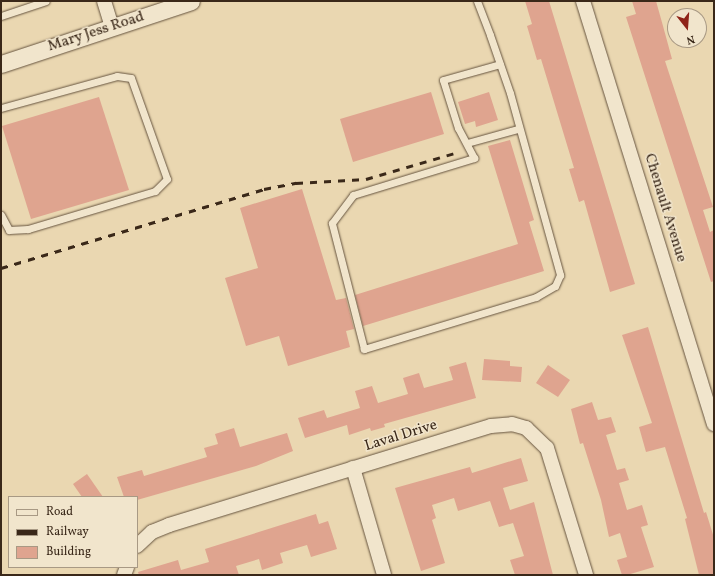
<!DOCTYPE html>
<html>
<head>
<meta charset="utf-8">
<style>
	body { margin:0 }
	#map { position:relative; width:715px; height:576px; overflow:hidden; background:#ead7b1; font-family:Vollkorn,serif }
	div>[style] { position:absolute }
	.building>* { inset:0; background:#dfa48f }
	.roads { filter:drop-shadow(0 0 1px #66543f) drop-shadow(0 0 1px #66543f) }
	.service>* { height:7px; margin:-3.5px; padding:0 3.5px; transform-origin:3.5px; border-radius:3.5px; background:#f1e5cc }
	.minor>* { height:14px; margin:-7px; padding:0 7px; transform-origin:7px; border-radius:7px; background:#f1e5cc }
	.tertiary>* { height:17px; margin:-8.5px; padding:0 8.5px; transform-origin:8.5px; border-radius:8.5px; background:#f1e5cc }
	.rail>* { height:3px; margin-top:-1.5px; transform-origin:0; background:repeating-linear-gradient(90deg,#3a2819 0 7px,transparent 0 14px) }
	span { translate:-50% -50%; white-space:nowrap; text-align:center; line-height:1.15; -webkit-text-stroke:3px #f1e5cc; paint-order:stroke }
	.street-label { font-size:15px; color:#3a2819 }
	.frame { position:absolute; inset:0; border:2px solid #3a2819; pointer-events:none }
	.legend { position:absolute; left:8px; top:496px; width:130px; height:72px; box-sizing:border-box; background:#f1e5cc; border:1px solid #a89984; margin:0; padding:5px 7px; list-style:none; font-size:12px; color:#3a2819 }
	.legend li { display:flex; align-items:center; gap:8px; height:20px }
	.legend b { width:20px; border:1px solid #a89984 }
	.north { position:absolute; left:667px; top:8px; width:40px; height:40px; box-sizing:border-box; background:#f1e5cc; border:1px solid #a89984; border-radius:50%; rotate:163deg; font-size:11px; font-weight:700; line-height:16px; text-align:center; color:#3a2819 }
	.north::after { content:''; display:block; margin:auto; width:14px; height:18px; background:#8f2418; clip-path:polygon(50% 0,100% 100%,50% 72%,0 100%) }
</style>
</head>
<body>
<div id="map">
	<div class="building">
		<i style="clip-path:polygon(525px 1px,549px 1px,635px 284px,610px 292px,584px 200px,579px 202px,569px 169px,574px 168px,541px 59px,537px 60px,527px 26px,532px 24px)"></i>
		<i style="clip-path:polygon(632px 1px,656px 1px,663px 26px,672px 59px,665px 61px,713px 207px,703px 210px,710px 232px,714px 230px,714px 281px,711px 282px,626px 17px,636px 14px)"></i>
		<i style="clip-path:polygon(431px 92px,444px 134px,353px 162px,340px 119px)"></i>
		<i style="clip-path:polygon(489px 92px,498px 120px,476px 127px,475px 121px,465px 124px,458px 102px)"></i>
		<i style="clip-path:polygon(99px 97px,129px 190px,31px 219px,2px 126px)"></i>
		<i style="clip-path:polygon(510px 140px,534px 220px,529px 222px,544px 271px,363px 326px,355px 295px,518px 244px,488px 146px)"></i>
		<i style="clip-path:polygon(302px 189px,336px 300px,346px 298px,354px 329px,346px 331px,350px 347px,288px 366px,279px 336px,246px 346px,225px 278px,258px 268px,240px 208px)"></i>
		<i style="clip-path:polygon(648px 327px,704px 513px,706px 512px,714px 538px,714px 575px,699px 575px,685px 519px,687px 518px,665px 447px,646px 452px,639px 427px,652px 423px,622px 335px)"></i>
		<i style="clip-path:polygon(484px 359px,510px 361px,510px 366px,522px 367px,521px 382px,482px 380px)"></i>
		<i style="clip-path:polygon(466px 362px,476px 398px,384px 424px,385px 427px,371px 431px,370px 428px,349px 435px,347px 425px,305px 438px,298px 418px,324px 410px,327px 418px,360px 408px,355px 391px,372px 386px,378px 403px,408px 394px,403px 378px,419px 373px,424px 388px,453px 380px,449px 367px)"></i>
		<i style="clip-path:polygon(548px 365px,570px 380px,558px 397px,536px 383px)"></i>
		<i style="clip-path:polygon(592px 402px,598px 420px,611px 417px,616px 432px,606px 435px,617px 470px,625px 468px,629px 480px,619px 483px,627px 510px,642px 505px,648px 525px,641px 527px,654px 567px,627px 575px,622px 575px,617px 560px,627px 557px,620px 533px,609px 537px,601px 500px,583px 443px,580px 444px,571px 409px)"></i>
		<i style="clip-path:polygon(234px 428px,240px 447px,287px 433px,293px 451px,256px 466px,137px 500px,137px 497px,124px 497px,117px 477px,142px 470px,144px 476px,207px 457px,204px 448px,218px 444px,215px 434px)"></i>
		<i style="clip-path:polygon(521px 458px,528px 481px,503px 488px,510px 510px,534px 502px,553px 575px,515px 575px,510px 560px,524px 556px,513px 523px,499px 527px,490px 501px,458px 511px,454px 498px,432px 505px,436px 518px,432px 520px,445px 563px,421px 571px,395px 488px,470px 467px,472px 473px)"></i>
		<i style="clip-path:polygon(87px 474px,103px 497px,82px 497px,73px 484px)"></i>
		<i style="clip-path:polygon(316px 514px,319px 524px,328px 521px,337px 549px,311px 557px,307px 545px,280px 553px,283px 563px,262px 570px,259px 559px,236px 566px,239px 575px,139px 575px,138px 572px,178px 560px,181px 570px,209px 562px,205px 549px)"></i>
	</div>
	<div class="roads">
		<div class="service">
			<i style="left:477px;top:1px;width:36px;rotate:69deg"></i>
			<i style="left:490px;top:35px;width:61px;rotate:71deg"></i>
			<i style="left:510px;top:93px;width:189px;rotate:74.6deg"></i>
			<i style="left:560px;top:275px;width:12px;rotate:114deg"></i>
			<i style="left:555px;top:286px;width:22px;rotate:150deg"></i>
			<i style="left:536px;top:297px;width:180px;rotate:163.2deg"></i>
			<i style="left:364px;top:349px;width:130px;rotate:-104.3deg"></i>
			<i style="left:332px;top:223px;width:35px;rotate:-53deg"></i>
			<i style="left:353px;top:195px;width:127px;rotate:-17deg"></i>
			<i style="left:474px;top:158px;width:34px;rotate:-118deg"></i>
			<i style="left:458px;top:128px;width:50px;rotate:-107.4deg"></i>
			<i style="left:443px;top:80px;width:59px;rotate:-15.7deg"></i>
			<i style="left:1px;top:16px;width:47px;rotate:-18.4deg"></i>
			<i style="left:1px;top:108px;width:120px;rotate:-15.4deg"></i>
			<i style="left:117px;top:76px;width:14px;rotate:8deg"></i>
			<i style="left:131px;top:78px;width:107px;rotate:70.4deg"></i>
			<i style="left:167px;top:179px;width:17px;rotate:135deg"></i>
			<i style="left:155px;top:191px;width:133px;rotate:163.3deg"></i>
			<i style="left:28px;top:229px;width:19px;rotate:177deg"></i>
			<i style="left:9px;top:230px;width:17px;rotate:-118deg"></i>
			<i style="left:467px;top:143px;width:53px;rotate:-15.4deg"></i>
		</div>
		<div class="minor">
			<i style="left:104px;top:1px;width:27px;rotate:73deg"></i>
			<i style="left:583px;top:1px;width:443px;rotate:72.8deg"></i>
			<i style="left:353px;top:468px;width:111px;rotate:73.8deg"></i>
			<i style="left:137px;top:546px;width:21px;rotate:-43deg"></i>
			<i style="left:152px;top:532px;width:18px;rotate:-22deg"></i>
			<i style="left:169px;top:525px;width:337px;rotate:-17.1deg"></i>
			<i style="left:491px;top:426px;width:21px;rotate:-5deg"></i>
			<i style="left:512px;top:424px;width:15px;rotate:16deg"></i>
			<i style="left:526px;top:428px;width:29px;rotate:44deg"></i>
			<i style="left:547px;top:448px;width:133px;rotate:72.9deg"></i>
			<i style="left:124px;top:575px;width:9px;rotate:-69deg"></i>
		</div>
		<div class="tertiary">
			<i style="left:1px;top:64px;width:200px;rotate:-18.3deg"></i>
		</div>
	</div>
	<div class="rail">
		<i style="left:1px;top:268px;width:275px;rotate:-16.7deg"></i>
		<i style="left:264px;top:189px;width:33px;rotate:-11deg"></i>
		<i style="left:296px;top:183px;width:70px;rotate:-3.3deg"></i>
		<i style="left:366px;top:179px;width:93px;rotate:-16.3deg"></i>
	</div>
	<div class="street-label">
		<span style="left:96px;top:32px;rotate:-18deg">Mary Jess Road</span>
		<span style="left:665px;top:208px;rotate:73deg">Chenault Avenue</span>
		<span style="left:401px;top:436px;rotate:-17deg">Laval Drive</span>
	</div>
	<div class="frame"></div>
	<ul class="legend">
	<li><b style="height:5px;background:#f1e5cc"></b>Road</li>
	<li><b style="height:5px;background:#3a2819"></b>Railway</li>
	<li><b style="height:11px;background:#dfa48f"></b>Building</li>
	</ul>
	<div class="north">N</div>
</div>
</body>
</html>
